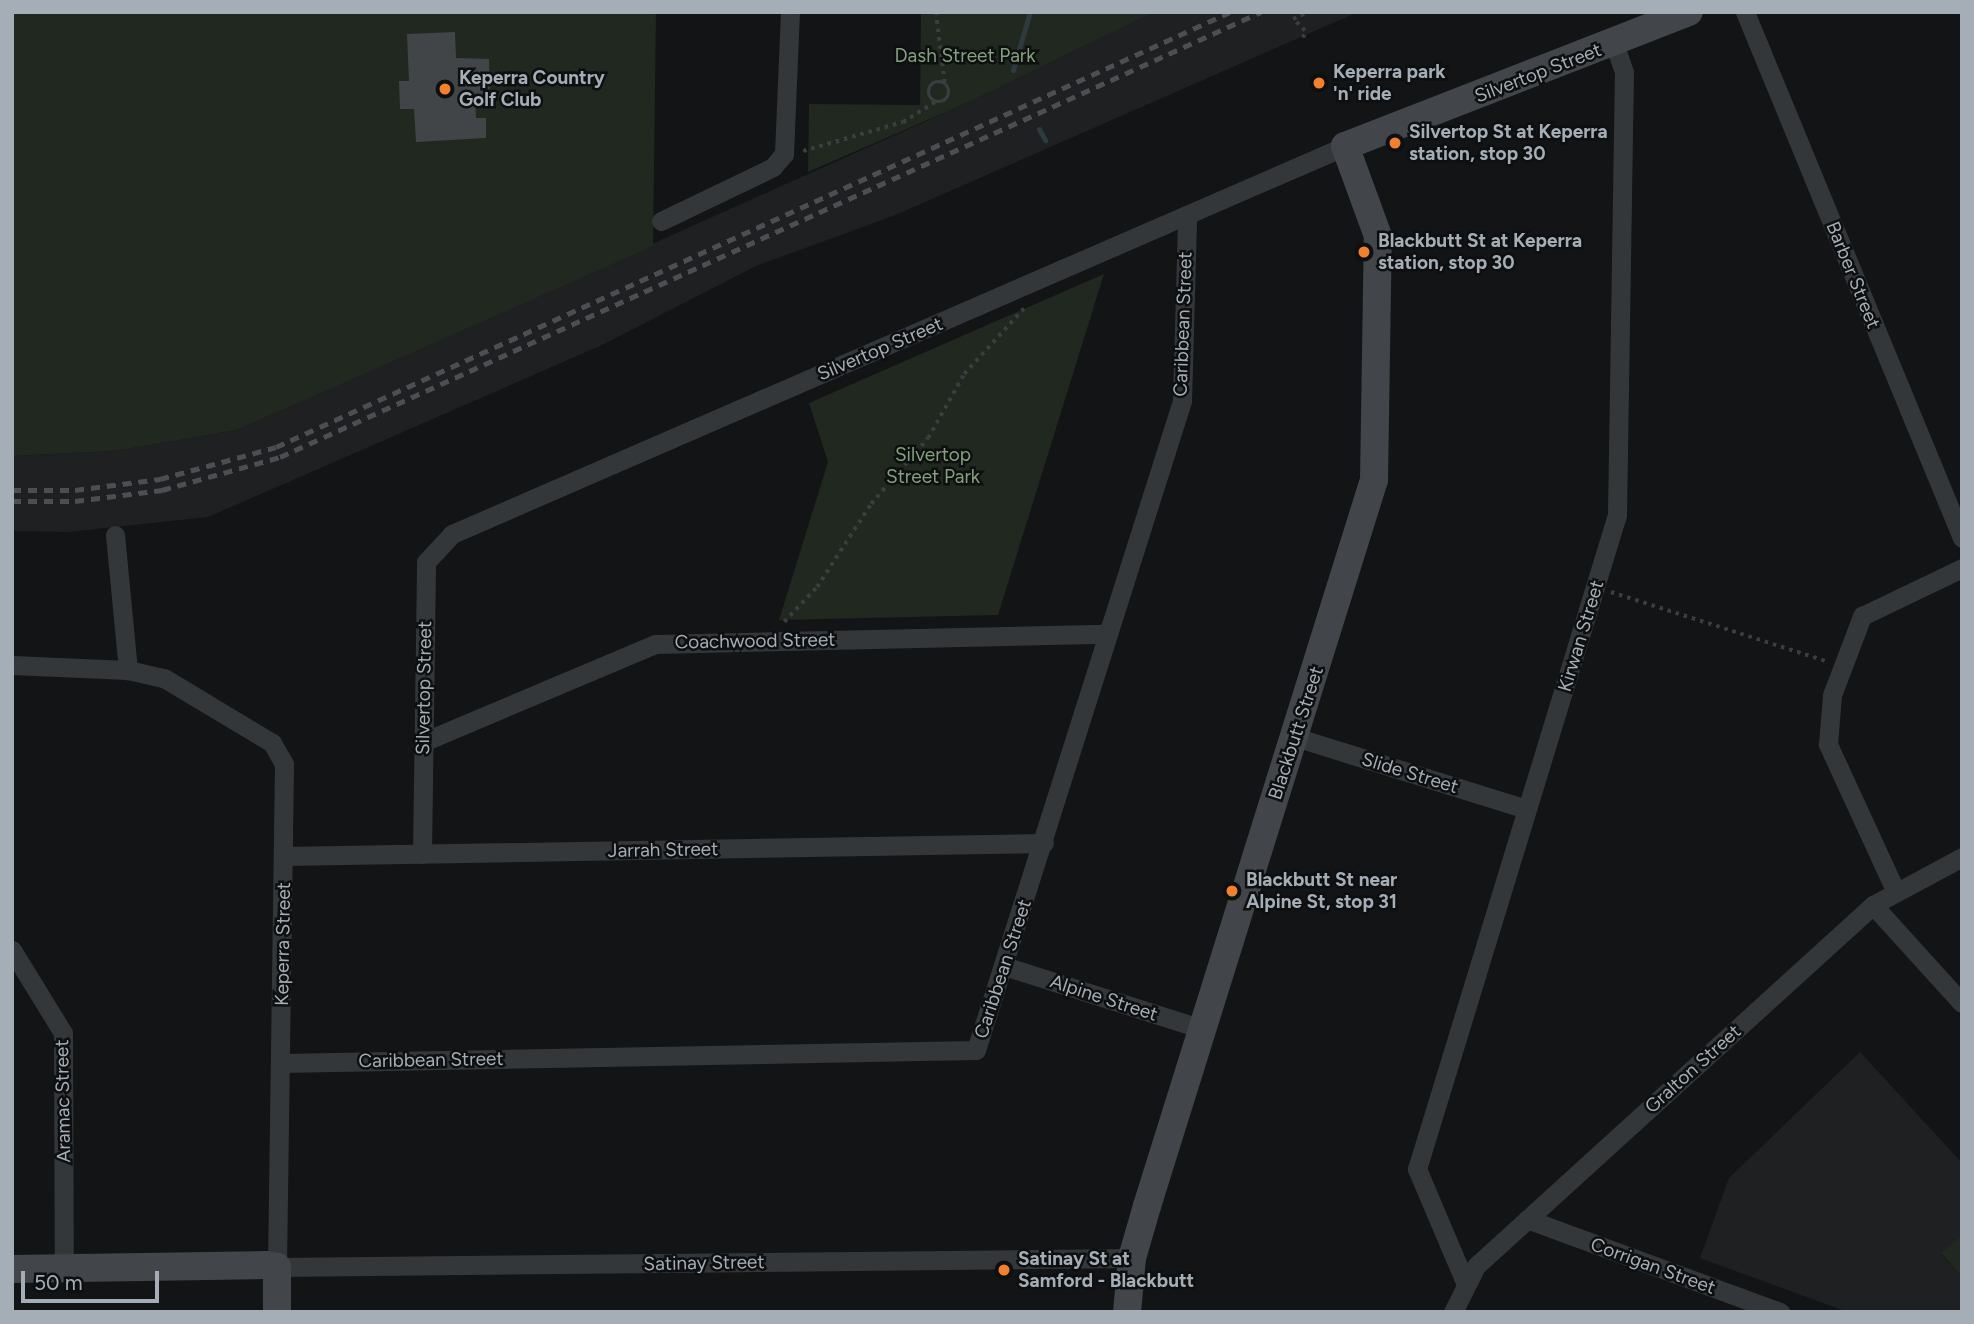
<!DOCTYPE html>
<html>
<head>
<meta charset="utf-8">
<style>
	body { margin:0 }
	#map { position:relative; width:1974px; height:1324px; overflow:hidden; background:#131415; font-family:Figtree,sans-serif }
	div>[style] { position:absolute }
	.built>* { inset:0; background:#1f2022 }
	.green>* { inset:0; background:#202820 }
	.stream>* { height:5px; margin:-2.5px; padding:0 2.5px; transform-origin:2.5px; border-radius:2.5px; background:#2d3a3e }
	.building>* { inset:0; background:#424548 }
	.path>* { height:3.5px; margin-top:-1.75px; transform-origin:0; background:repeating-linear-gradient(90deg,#3a3e41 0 3.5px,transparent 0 8.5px) }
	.path>.ring { margin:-1.75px; padding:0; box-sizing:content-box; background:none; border:3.5px solid #3a3e41; border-radius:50% }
	.street>* { height:19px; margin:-9.5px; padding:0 9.5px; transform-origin:9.5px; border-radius:9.5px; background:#34373a }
	.secondary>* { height:28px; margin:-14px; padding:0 14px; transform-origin:14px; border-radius:14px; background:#42464a }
	.rail>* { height:5px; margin-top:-2.5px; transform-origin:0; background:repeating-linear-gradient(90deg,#4b4f53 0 9px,transparent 0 16px) }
	.dots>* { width:19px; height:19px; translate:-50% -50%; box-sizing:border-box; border:4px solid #0e0f10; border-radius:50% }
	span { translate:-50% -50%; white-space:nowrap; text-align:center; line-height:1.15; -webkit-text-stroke:5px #0e0f10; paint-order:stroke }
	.park-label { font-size:19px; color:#83a17c }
	.poi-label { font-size:19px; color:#a5aeb6; font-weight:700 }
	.left { translate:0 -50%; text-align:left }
	.street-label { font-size:19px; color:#a5aeb6 }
	.frame { position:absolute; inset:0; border:14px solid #a5aeb6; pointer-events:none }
	.scale { position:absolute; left:21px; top:1271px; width:138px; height:32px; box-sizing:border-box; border:4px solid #a5aeb6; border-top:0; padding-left:9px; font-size:21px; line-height:24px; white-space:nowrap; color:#a5aeb6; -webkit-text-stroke:5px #0e0f10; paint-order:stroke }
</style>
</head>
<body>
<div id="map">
	<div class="built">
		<i style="clip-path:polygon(1154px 12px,1358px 12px,893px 216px,756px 266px,602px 345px,208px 517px,68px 532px,12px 531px,12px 456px,115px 451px,237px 430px,969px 102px)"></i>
		<i style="clip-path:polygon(1860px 1052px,1962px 1163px,1962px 1235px,1941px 1254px,1962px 1277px,1962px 1312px,1848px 1312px,1700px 1258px,1729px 1178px)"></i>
	</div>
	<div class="green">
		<i style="clip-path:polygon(12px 12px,656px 12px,653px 246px,237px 430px,115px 451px,12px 456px)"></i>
		<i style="clip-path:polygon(921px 12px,1154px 12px,969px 102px,808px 172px,809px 104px,920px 105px)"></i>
		<i style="clip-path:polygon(1104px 274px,998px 615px,779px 620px,828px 462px,809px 403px)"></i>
		<i style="clip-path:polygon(1962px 1235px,1962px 1277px,1941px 1253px)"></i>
	</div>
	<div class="stream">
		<i style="left:1013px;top:70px;width:60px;rotate:-73.7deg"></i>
		<i style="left:1039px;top:129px;width:13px;rotate:61deg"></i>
	</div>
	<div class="building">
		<i style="clip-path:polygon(455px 32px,456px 58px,489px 59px,490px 97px,475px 97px,476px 118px,486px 118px,486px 138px,416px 142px,414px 109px,400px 109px,399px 81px,409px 81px,407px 34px)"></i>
	</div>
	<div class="path">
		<i style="left:936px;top:12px;width:72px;rotate:82.8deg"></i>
		<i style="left:1303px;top:38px;width:7px;rotate:-74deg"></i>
		<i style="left:1305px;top:31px;width:17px;rotate:-135deg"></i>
		<i style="left:1293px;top:19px;width:17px;rotate:-25deg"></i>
		<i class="ring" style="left:929px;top:82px;width:16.5px;height:16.5px"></i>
		<i style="left:803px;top:151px;width:104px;rotate:-16.2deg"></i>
		<i style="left:903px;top:122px;width:40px;rotate:-32deg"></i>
		<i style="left:1611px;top:592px;width:226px;rotate:17.8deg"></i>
		<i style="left:784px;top:622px;width:48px;rotate:-46.7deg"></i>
		<i style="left:817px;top:587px;width:99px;rotate:-57deg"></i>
		<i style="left:871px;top:504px;width:87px;rotate:-49.2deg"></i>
		<i style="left:928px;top:438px;width:73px;rotate:-60.6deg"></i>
		<i style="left:964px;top:374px;width:93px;rotate:-47.6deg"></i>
	</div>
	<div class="street">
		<i style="left:1745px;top:12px;width:569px;rotate:67.58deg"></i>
		<i style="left:661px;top:221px;width:124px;rotate:-25.7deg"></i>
		<i style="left:773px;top:167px;width:17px;rotate:-50deg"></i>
		<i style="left:784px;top:154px;width:142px;rotate:-87.6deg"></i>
		<i style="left:115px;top:535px;width:136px;rotate:84.5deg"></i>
		<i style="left:12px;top:665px;width:116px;rotate:2.5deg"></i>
		<i style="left:128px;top:670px;width:37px;rotate:13deg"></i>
		<i style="left:164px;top:678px;width:126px;rotate:31deg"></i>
		<i style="left:272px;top:743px;width:24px;rotate:60deg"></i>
		<i style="left:284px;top:764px;width:503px;rotate:90.8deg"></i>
		<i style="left:277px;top:1267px;width:855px;rotate:-0.6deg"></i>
		<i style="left:1295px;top:737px;width:242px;rotate:17.3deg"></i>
		<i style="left:423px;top:742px;width:252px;rotate:-22.9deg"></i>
		<i style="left:655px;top:644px;width:451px;rotate:-1.3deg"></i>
		<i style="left:422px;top:854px;width:292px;rotate:-89.2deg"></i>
		<i style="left:426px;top:562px;width:38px;rotate:-47deg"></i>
		<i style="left:452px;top:534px;width:974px;rotate:-23.48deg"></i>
		<i style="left:283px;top:856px;width:761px;rotate:-0.98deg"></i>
		<i style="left:1895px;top:890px;width:161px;rotate:-114.7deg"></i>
		<i style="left:1828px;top:744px;width:49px;rotate:-85.3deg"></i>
		<i style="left:1832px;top:695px;width:85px;rotate:-69.2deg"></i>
		<i style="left:1862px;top:616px;width:111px;rotate:-25.6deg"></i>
		<i style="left:1873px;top:905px;width:132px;rotate:47.8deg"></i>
		<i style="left:12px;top:950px;width:97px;rotate:58.4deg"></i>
		<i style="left:63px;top:1033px;width:234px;rotate:89.8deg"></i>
		<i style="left:1004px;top:966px;width:209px;rotate:17.6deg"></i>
		<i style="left:281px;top:1063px;width:695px;rotate:-1.07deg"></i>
		<i style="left:976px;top:1050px;width:681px;rotate:-72.39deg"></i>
		<i style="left:1182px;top:401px;width:184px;rotate:-88.4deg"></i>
		<i style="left:1527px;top:1219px;width:270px;rotate:20.2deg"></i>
		<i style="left:1465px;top:1282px;width:123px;rotate:-113deg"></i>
		<i style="left:1417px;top:1169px;width:684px;rotate:-73deg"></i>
		<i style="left:1617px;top:515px;width:443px;rotate:-89.1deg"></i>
		<i style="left:1624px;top:72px;width:31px;rotate:-109deg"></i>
		<i style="left:1453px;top:1312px;width:51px;rotate:-63.4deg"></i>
		<i style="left:1476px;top:1266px;width:537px;rotate:-42.28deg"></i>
		<i style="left:1873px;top:905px;width:101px;rotate:-28.3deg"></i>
	</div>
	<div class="secondary">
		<i style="left:12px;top:1269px;width:254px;rotate:-0.9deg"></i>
		<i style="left:266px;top:1265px;width:11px;rotate:10deg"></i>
		<i style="left:277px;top:1267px;width:45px;rotate:90deg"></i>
		<i style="left:1127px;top:1312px;width:54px;rotate:-84.7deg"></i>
		<i style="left:1132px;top:1258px;width:54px;rotate:-73.9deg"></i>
		<i style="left:1147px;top:1206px;width:761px;rotate:-72.64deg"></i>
		<i style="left:1374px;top:480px;width:244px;rotate:-89.1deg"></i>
		<i style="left:1378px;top:236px;width:96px;rotate:-110.1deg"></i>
		<i style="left:1345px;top:146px;width:369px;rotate:-21.3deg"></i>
	</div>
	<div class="rail">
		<i style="left:12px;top:490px;width:63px"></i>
		<i style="left:75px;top:490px;width:86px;rotate:-7.4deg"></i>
		<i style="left:160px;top:479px;width:120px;rotate:-15.4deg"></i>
		<i style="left:276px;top:447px;width:1048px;rotate:-24.51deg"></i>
		<i style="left:12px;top:501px;width:63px"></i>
		<i style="left:75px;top:501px;width:88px;rotate:-7.2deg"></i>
		<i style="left:162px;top:490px;width:123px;rotate:-15.6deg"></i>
		<i style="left:280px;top:457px;width:1077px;rotate:-24.4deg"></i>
	</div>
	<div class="dots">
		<i style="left:1319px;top:83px;background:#f2812f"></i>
		<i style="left:445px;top:89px;background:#f2812f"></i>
		<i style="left:1395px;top:143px;background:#f2812f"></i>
		<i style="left:1364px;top:252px;background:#f2812f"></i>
		<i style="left:1232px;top:891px;background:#f2812f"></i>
		<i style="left:1004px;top:1270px;background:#f2812f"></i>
	</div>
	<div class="park-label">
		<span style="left:965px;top:56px">Dash Street Park</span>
		<span style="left:933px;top:466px">Silvertop<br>Street Park</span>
	</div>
	<div class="poi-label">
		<span class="left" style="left:1333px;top:83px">Keperra park<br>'n' ride</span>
		<span class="left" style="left:459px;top:89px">Keperra Country<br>Golf Club</span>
		<span class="left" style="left:1409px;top:143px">Silvertop St at Keperra<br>station, stop 30</span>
		<span class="left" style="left:1378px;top:252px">Blackbutt St at Keperra<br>station, stop 30</span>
		<span class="left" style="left:1246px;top:891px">Blackbutt St near<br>Alpine St, stop 31</span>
		<span class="left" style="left:1018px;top:1270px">Satinay St at<br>Samford - Blackbutt</span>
	</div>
	<div class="street-label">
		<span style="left:1538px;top:73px;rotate:-21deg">Silvertop Street</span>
		<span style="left:1853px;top:275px;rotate:68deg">Barber Street</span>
		<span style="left:1183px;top:324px;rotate:-88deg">Caribbean Street</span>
		<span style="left:880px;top:349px;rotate:-23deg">Silvertop Street</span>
		<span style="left:1581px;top:636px;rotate:-73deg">Kirwan Street</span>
		<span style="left:755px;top:641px;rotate:-1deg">Coachwood Street</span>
		<span style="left:424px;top:688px;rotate:-89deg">Silvertop Street</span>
		<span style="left:1296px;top:733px;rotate:-72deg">Blackbutt Street</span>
		<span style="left:1410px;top:773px;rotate:17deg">Slide Street</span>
		<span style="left:663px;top:850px;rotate:-1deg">Jarrah Street</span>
		<span style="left:283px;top:944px;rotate:-89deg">Keperra Street</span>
		<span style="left:1003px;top:969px;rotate:-72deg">Caribbean Street</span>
		<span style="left:1104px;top:998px;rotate:18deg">Alpine Street</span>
		<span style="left:431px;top:1060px;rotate:-1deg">Caribbean Street</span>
		<span style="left:1693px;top:1069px;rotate:-42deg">Gralton Street</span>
		<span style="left:63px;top:1101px;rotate:-91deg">Aramac Street</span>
		<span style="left:704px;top:1263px;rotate:-1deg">Satinay Street</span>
		<span style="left:1653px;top:1266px;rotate:20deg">Corrigan Street</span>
	</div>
	<div class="frame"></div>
	<div class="scale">50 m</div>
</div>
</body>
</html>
